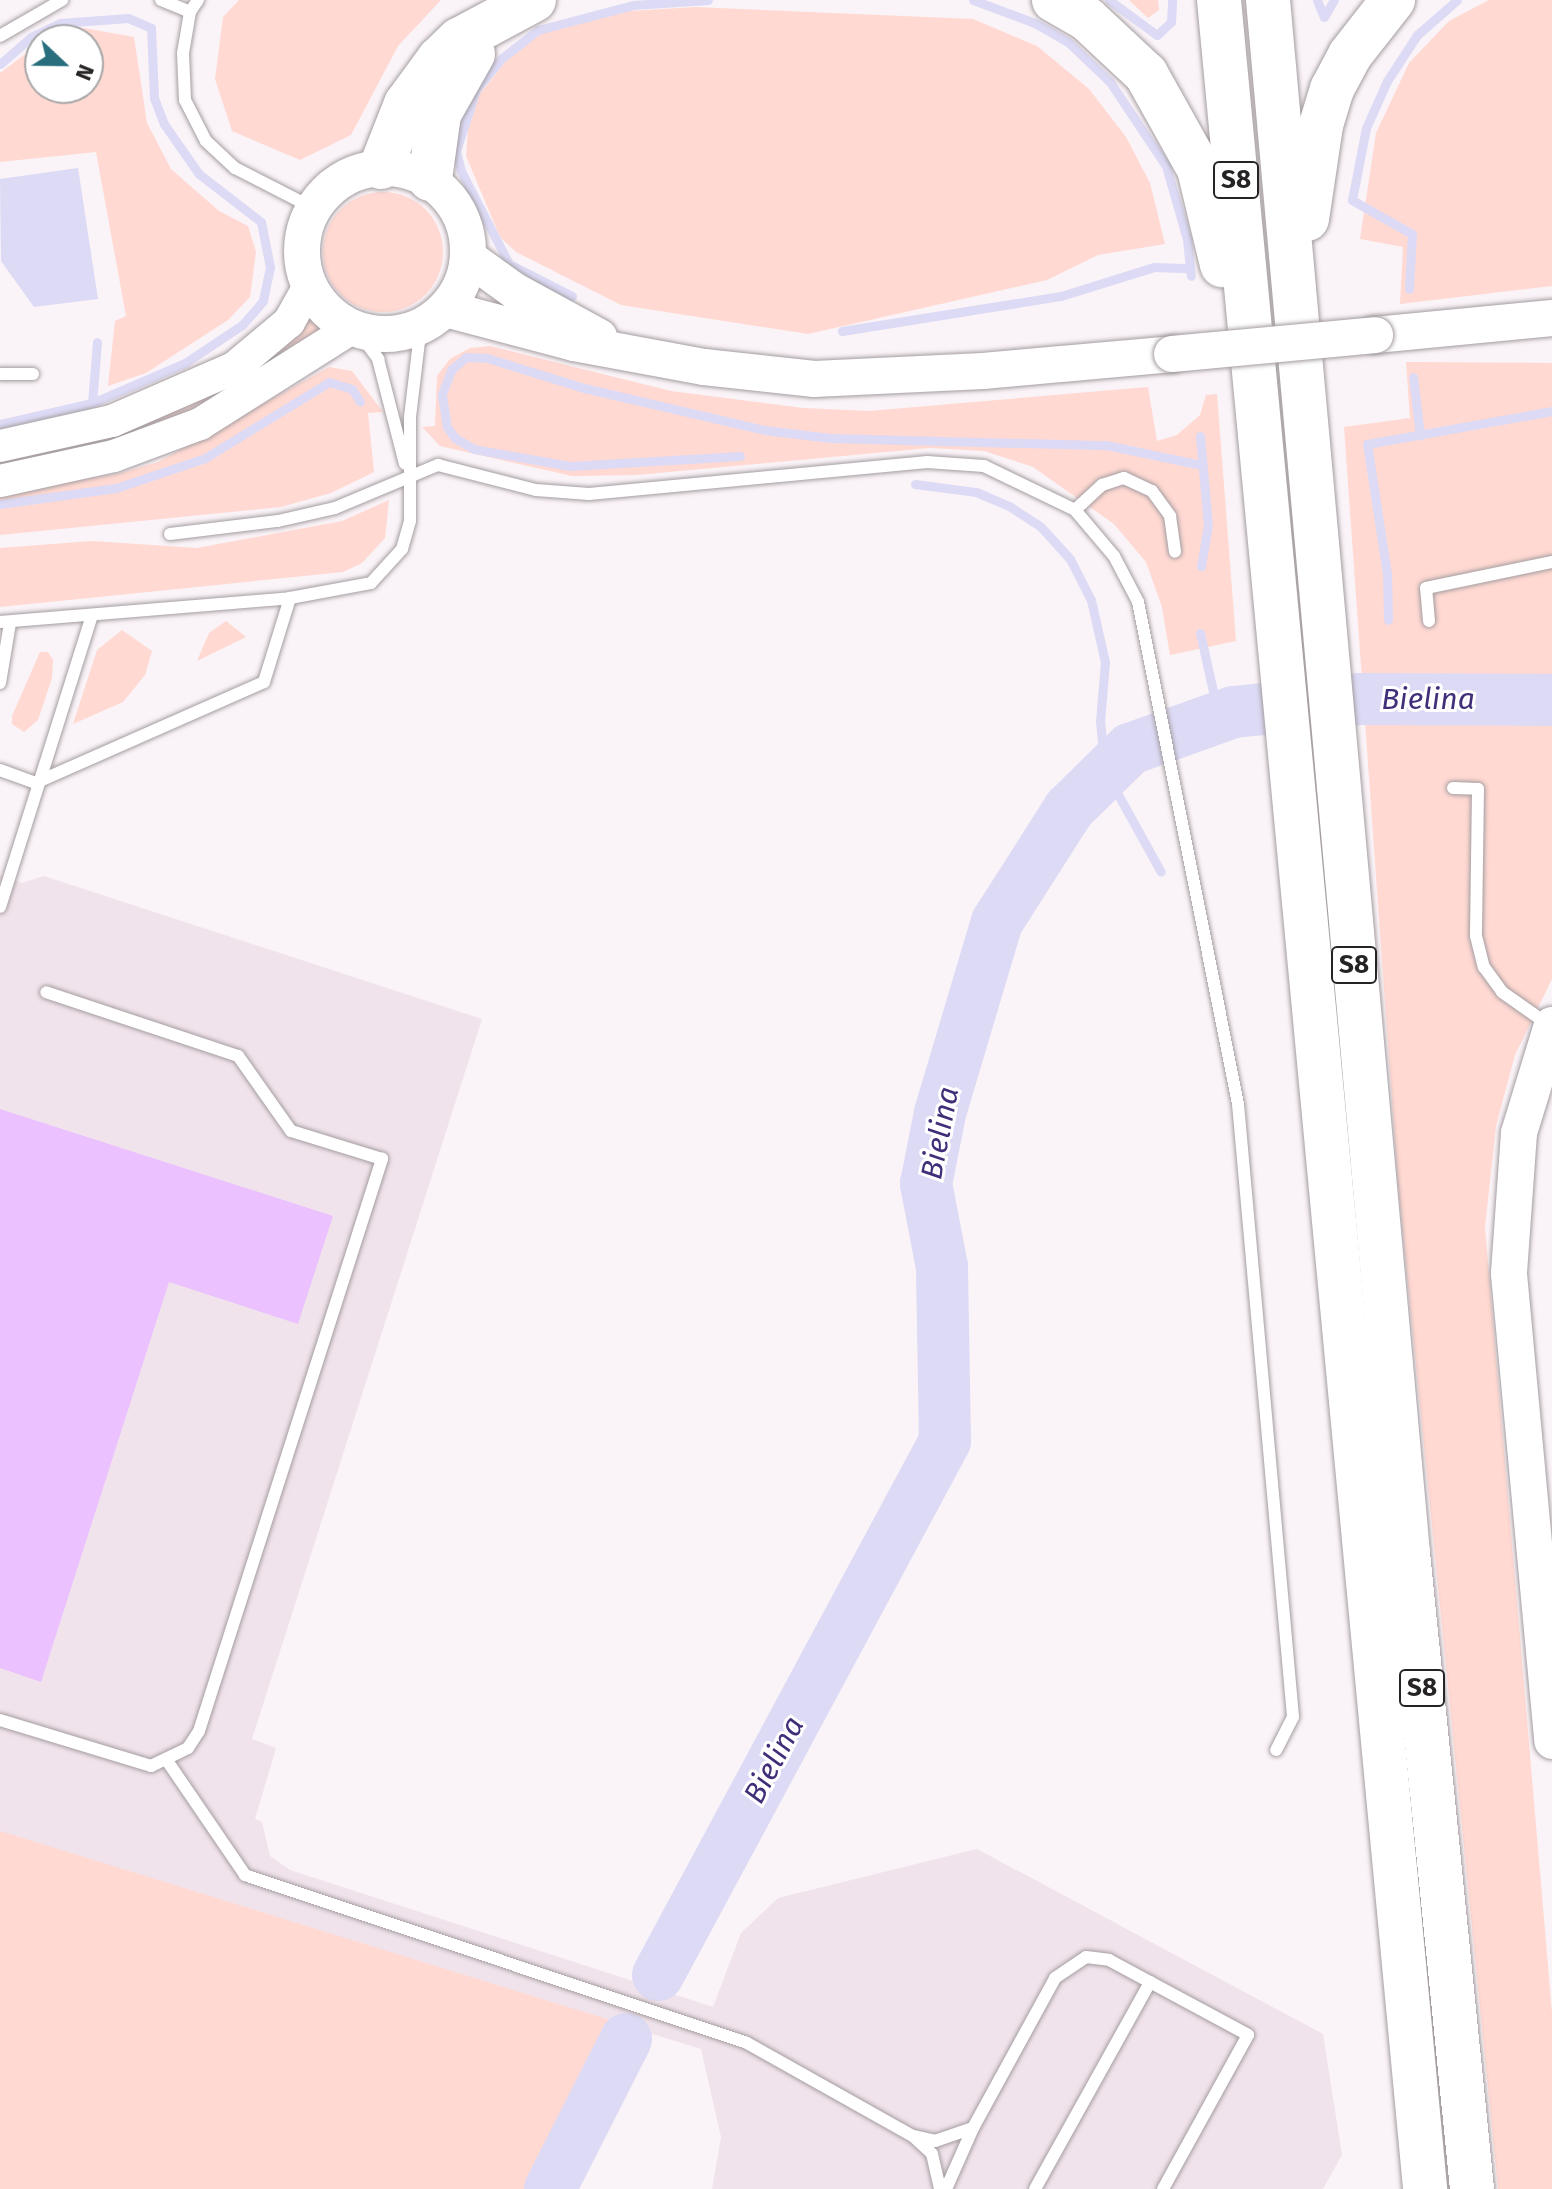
<!DOCTYPE html>
<html>
<head>
<meta charset="utf-8">
<style>
	body { margin:0 }
	#map { position:relative; width:1552px; height:2189px; overflow:hidden; background:#faf3f7; font-family:"Fira Sans",sans-serif }
	div>[style] { position:absolute }
	.built>* { inset:0; background:#f1e3eb }
	.green>* { inset:0; background:#ffd9d2 }
	.round { border-radius:50% }
	.water>* { inset:0; background:#dcdaf5 }
	.stream>* { height:9px; margin:-4.5px; padding:0 4.5px; transform-origin:4.5px; border-radius:4.5px; background:#dcdaf5 }
	.river>* { height:52px; margin:-26px; padding:0 26px; transform-origin:26px; border-radius:26px; background:#dcdaf5 }
	.building>* { inset:0; background:#ebc2ff }
	.roads { filter:drop-shadow(0 0 2px #a49da1) drop-shadow(0 0 2px #a49da1) }
	.service>* { height:12px; margin:-6px; padding:0 6px; transform-origin:6px; border-radius:6px; background:#fff }
	.tertiary>* { height:32px; margin:-16px; padding:0 16px; transform-origin:16px; border-radius:16px; background:#fff }
	.secondary>* { height:36px; margin:-18px; padding:0 18px; transform-origin:18px; border-radius:18px; background:#fff }
	.secondary>.ring { margin:-18px; padding:0; box-sizing:content-box; background:none; border:36px solid #fff; border-radius:50% }
	.motorway>* { height:44px; margin:-22px; padding:0 22px; transform-origin:22px; border-radius:22px; background:#fff }
	.bridges { filter:drop-shadow(0 0 2px #a49da1) drop-shadow(0 0 2px #a49da1) }
	.secondary-bridge>* { height:36px; margin:-18px; padding:0 18px; transform-origin:18px; border-radius:18px; background:#fff }
	span { translate:-50% -50%; white-space:nowrap; text-align:center; line-height:1.15; -webkit-text-stroke:6px #fff; paint-order:stroke }
	.shield-label span { padding:2px 6px; background:#fff; border:2px solid; border-radius:6px; -webkit-text-stroke-width:0 }
	.shield-label { font-size:26px; color:#262325; font-weight:700 }
	.water-label { font-size:30px; color:#402e79; font-style:italic }
	.north { position:absolute; left:24px; top:24px; width:80px; height:80px; box-sizing:border-box; background:#fff; border:2px solid #a8a7a8; border-radius:50%; rotate:112deg; font-size:22px; font-weight:700; line-height:32px; text-align:center; color:#262325 }
	.north::after { content:''; display:block; margin:auto; width:28px; height:36px; background:#286e7d; clip-path:polygon(50% 0,100% 100%,50% 72%,0 100%) }
</style>
</head>
<body>
<div id="map">
	<div class="built">
		<i style="clip-path:polygon(0 875px,22px 883px,44px 876px,482px 1019px,252px 1739px,276px 1748px,255px 1819px,262px 1822px,270px 1856px,290px 1870px,713px 2007px,741px 1933px,778px 1898px,977px 1849px,1323px 2034px,1342px 2155px,1323px 2189px,712px 2189px,721px 2137px,701px 2049px,0 1832px)"></i>
	</div>
	<div class="green">
		<i style="clip-path:polygon(239px 0,441px 0,398px 46px,351px 135px,300px 160px,232px 131px,215px 79px,223px 17px)"></i>
		<i style="clip-path:polygon(1129px 0,1158px 0,1159px 10px,1148px 18px)"></i>
		<i style="clip-path:polygon(1489px 0,1552px 0,1552px 286px,1400px 304px,1403px 247px,1360px 239px,1376px 133px,1409px 63px,1449px 21px)"></i>
		<i style="clip-path:polygon(695px 7px,973px 19px,1037px 46px,1089px 89px,1126px 137px,1150px 183px,1165px 244px,1098px 255px,1047px 280px,808px 334px,621px 305px,516px 252px,500px 237px,466px 156px,468px 129px,480px 94px,510px 56px,544px 32px,614px 12px)"></i>
		<i style="clip-path:polygon(78px 27px,134px 37px,147px 123px,171px 169px,219px 211px,248px 226px,256px 252px,250px 297px,228px 320px,146px 373px,108px 386px,115px 321px,126px 316px,96px 152px,0 162px,0 73px,40px 43px,40px 88px,88px 88px,88px 40px,48px 40px)"></i>
		<i class="round" style="left:323px;top:192px;width:120px;height:120px"></i>
		<i style="clip-path:polygon(311px 316px,329px 329px,174px 429px,0 474px,0 456px,300px 329px)"></i>
		<i style="clip-path:polygon(490px 346px,671px 391px,803px 408px,869px 411px,1148px 387px,1157px 441px,1177px 435px,1200px 415px,1206px 395px,1217px 394px,1236px 641px,1170px 655px,1162px 607px,1146px 562px,1114px 524px,1033px 467px,984px 451px,930px 448px,637px 475px,572px 476px,440px 446px,422px 427px,435px 426px,437px 376px,450px 359px,470px 348px)"></i>
		<i style="clip-path:polygon(1406px 362px,1552px 363px,1552px 979px,1515px 1055px,1496px 1126px,1485px 1227px,1552px 2013px,1552px 2189px,1498px 2189px,1398px 1185px,1344px 427px,1410px 418px)"></i>
		<i style="clip-path:polygon(329px 367px,352px 371px,383px 412px,368px 413px,374px 472px,331px 493px,281px 507px,0 535px,0 493px,117px 474px,158px 462px)"></i>
		<i style="clip-path:polygon(389px 500px,385px 538px,362px 563px,343px 572px,0 607px,0 548px,92px 541px,197px 548px,342px 521px)"></i>
		<i style="clip-path:polygon(226px 621px,246px 637px,197px 661px,209px 633px)"></i>
		<i style="clip-path:polygon(122px 630px,152px 651px,145px 675px,123px 702px,73px 724px,97px 650px)"></i>
		<i style="clip-path:polygon(40px 652px,48px 652px,53px 660px,52px 678px,38px 720px,24px 732px,12px 724px,12px 716px)"></i>
		<i style="clip-path:polygon(0 1831px,610px 2020px,535px 2189px,0 2189px)"></i>
	</div>
	<div class="water">
		<i style="clip-path:polygon(78px 168px,98px 299px,34px 307px,1px 261px,0 179px)"></i>
	</div>
	<div class="stream">
		<i style="left:973px;top:0;width:66px;rotate:20.4deg"></i>
		<i style="left:1035px;top:23px;width:38px;rotate:30deg"></i>
		<i style="left:1068px;top:42px;width:58px;rotate:43.6deg"></i>
		<i style="left:1110px;top:82px;width:101px;rotate:56.3deg"></i>
		<i style="left:1166px;top:166px;width:76px;rotate:74deg"></i>
		<i style="left:1187px;top:239px;width:37px;rotate:84deg"></i>
		<i style="left:1109px;top:0;width:59px;rotate:36.1deg"></i>
		<i style="left:1157px;top:35px;width:19px;rotate:-43deg"></i>
		<i style="left:1171px;top:22px;width:22px;rotate:-87deg"></i>
		<i style="left:1317px;top:0;width:18px;rotate:68deg"></i>
		<i style="left:1324px;top:17px;width:20px;rotate:-60deg"></i>
		<i style="left:0;top:64px;width:41px;rotate:-41.1deg"></i>
		<i style="left:31px;top:37px;width:32px;rotate:-26deg"></i>
		<i style="left:60px;top:23px;width:68px;rotate:-4.2deg"></i>
		<i style="left:128px;top:18px;width:25px;rotate:23deg"></i>
		<i style="left:151px;top:28px;width:70px;rotate:87.5deg"></i>
		<i style="left:154px;top:98px;width:28px;rotate:69deg"></i>
		<i style="left:164px;top:124px;width:61px;rotate:55deg"></i>
		<i style="left:199px;top:174px;width:78px;rotate:37.7deg"></i>
		<i style="left:261px;top:222px;width:46px;rotate:78.7deg"></i>
		<i style="left:270px;top:267px;width:35px;rotate:102deg"></i>
		<i style="left:263px;top:301px;width:32px;rotate:131deg"></i>
		<i style="left:242px;top:325px;width:69px;rotate:146.3deg"></i>
		<i style="left:185px;top:363px;width:101px;rotate:156.7deg"></i>
		<i style="left:92px;top:403px;width:94px;rotate:167.1deg"></i>
		<i style="left:1409px;top:289px;width:55px;rotate:-86.9deg"></i>
		<i style="left:1412px;top:234px;width:69px;rotate:-150.5deg"></i>
		<i style="left:1352px;top:200px;width:73px;rotate:-79deg"></i>
		<i style="left:1366px;top:128px;width:51px;rotate:-65.9deg"></i>
		<i style="left:1387px;top:81px;width:55px;rotate:-56.9deg"></i>
		<i style="left:1417px;top:35px;width:53px;rotate:-41.2deg"></i>
		<i style="left:572px;top:296px;width:71px;rotate:-153.1deg"></i>
		<i style="left:509px;top:264px;width:105px;rotate:-117.3deg"></i>
		<i style="left:461px;top:171px;width:21px;rotate:-104deg"></i>
		<i style="left:456px;top:151px;width:65px;rotate:-72.1deg"></i>
		<i style="left:476px;top:89px;width:40px;rotate:-50deg"></i>
		<i style="left:502px;top:58px;width:46px;rotate:-37.9deg"></i>
		<i style="left:538px;top:30px;width:98px;rotate:-14.7deg"></i>
		<i style="left:633px;top:5px;width:75px;rotate:-3.8deg"></i>
		<i style="left:842px;top:331px;width:222px;rotate:-9.1deg"></i>
		<i style="left:1061px;top:296px;width:97px;rotate:-17.3deg"></i>
		<i style="left:1154px;top:267px;width:36px;rotate:2deg"></i>
		<i style="left:1413px;top:377px;width:59px;rotate:83.2deg"></i>
		<i style="left:92px;top:403px;width:61px;rotate:-85.3deg"></i>
		<i style="left:1200px;top:436px;width:89px;rotate:84.9deg"></i>
		<i style="left:1208px;top:525px;width:42px;rotate:99.7deg"></i>
		<i style="left:740px;top:456px;width:170px;rotate:176.6deg"></i>
		<i style="left:570px;top:466px;width:97px;rotate:-170deg"></i>
		<i style="left:474px;top:449px;width:22px;rotate:-150deg"></i>
		<i style="left:455px;top:438px;width:14px;rotate:-126deg"></i>
		<i style="left:447px;top:427px;width:33px;rotate:-99deg"></i>
		<i style="left:442px;top:394px;width:26px;rotate:-69deg"></i>
		<i style="left:451px;top:370px;width:20px;rotate:-41deg"></i>
		<i style="left:466px;top:357px;width:21px;rotate:3deg"></i>
		<i style="left:487px;top:358px;width:102px;rotate:17.2deg"></i>
		<i style="left:584px;top:388px;width:185px;rotate:13.1deg"></i>
		<i style="left:764px;top:430px;width:67px;rotate:6.8deg"></i>
		<i style="left:831px;top:438px;width:275px;rotate:1.5deg"></i>
		<i style="left:1106px;top:445px;width:98px;rotate:11.8deg"></i>
		<i style="left:915px;top:484px;width:62px;rotate:7.5deg"></i>
		<i style="left:976px;top:492px;width:36px;rotate:23deg"></i>
		<i style="left:1009px;top:506px;width:38px;rotate:33deg"></i>
		<i style="left:1041px;top:527px;width:43px;rotate:47.8deg"></i>
		<i style="left:1070px;top:559px;width:46px;rotate:62.9deg"></i>
		<i style="left:1091px;top:600px;width:64px;rotate:77.3deg"></i>
		<i style="left:1105px;top:662px;width:59px;rotate:94.8deg"></i>
		<i style="left:1100px;top:721px;width:50px;rotate:84.3deg"></i>
		<i style="left:1105px;top:771px;width:115px;rotate:61deg"></i>
		<i style="left:0;top:504px;width:117px;rotate:-7.9deg"></i>
		<i style="left:116px;top:488px;width:94px;rotate:-18.6deg"></i>
		<i style="left:205px;top:458px;width:145px;rotate:-31.5deg"></i>
		<i style="left:329px;top:382px;width:24px;rotate:17deg"></i>
		<i style="left:352px;top:389px;width:15px;rotate:58deg"></i>
		<i style="left:1388px;top:620px;width:46px;rotate:-91.2deg"></i>
		<i style="left:1387px;top:574px;width:132px;rotate:-98.7deg"></i>
		<i style="left:1367px;top:444px;width:188px;rotate:-10.1deg"></i>
		<i style="left:1200px;top:633px;width:87px;rotate:77.4deg"></i>
	</div>
	<div class="river">
		<i style="left:658px;top:1975px;width:606px;rotate:-61.74deg"></i>
		<i style="left:945px;top:1441px;width:174px;rotate:-91deg"></i>
		<i style="left:942px;top:1267px;width:85px;rotate:-100.9deg"></i>
		<i style="left:926px;top:1184px;width:72px;rotate:-78.8deg"></i>
		<i style="left:940px;top:1113px;width:199px;rotate:-73.4deg"></i>
		<i style="left:997px;top:922px;width:134px;rotate:-57.5deg"></i>
		<i style="left:1069px;top:809px;width:86px;rotate:-44.5deg"></i>
		<i style="left:1130px;top:749px;width:110px;rotate:-19.6deg"></i>
		<i style="left:1234px;top:712px;width:129px;rotate:-5.8deg"></i>
		<i style="left:1362px;top:699px;width:190px;rotate:0.3deg"></i>
		<i style="left:550px;top:2189px;width:168px;rotate:-63.1deg"></i>
	</div>
	<div class="building">
		<i style="clip-path:polygon(0 1109px,333px 1216px,298px 1324px,169px 1282px,41px 1682px,0 1668px)"></i>
	</div>
	<div class="roads">
		<div class="service">
			<i style="left:161px;top:0;width:31px;rotate:22deg"></i>
			<i style="left:198px;top:0;width:14px;rotate:124deg"></i>
			<i style="left:190px;top:12px;width:42px;rotate:99.7deg"></i>
			<i style="left:183px;top:53px;width:47px;rotate:87.6deg"></i>
			<i style="left:185px;top:100px;width:46px;rotate:62.9deg"></i>
			<i style="left:206px;top:141px;width:40px;rotate:43deg"></i>
			<i style="left:235px;top:168px;width:88px;rotate:27.1deg"></i>
			<i style="left:0;top:36px;width:72px;rotate:-30.1deg"></i>
			<i style="left:355px;top:328px;width:39px;rotate:53deg"></i>
			<i style="left:378px;top:359px;width:108px;rotate:75.6deg"></i>
			<i style="left:0;top:374px;width:33px"></i>
			<i style="left:1075px;top:510px;width:37px;rotate:-43deg"></i>
			<i style="left:1102px;top:485px;width:23px;rotate:-18deg"></i>
			<i style="left:1124px;top:478px;width:31px;rotate:25deg"></i>
			<i style="left:1152px;top:491px;width:31px;rotate:54deg"></i>
			<i style="left:1170px;top:516px;width:36px;rotate:82deg"></i>
			<i style="left:170px;top:534px;width:109px;rotate:-6.9deg"></i>
			<i style="left:278px;top:521px;width:58px;rotate:-12.8deg"></i>
			<i style="left:335px;top:508px;width:112px;rotate:-22.7deg"></i>
			<i style="left:438px;top:465px;width:101px;rotate:14.3deg"></i>
			<i style="left:536px;top:490px;width:53px;rotate:4.3deg"></i>
			<i style="left:589px;top:494px;width:340px;rotate:-5.4deg"></i>
			<i style="left:927px;top:462px;width:57px;rotate:4deg"></i>
			<i style="left:984px;top:466px;width:101px;rotate:25.8deg"></i>
			<i style="left:1075px;top:510px;width:60px;rotate:49.7deg"></i>
			<i style="left:1114px;top:556px;width:52px;rotate:62.4deg"></i>
			<i style="left:1138px;top:602px;width:512px;rotate:78.73deg"></i>
			<i style="left:1238px;top:1104px;width:615px;rotate:84.87deg"></i>
			<i style="left:1293px;top:1717px;width:37px;rotate:117deg"></i>
			<i style="left:1429px;top:621px;width:33px;rotate:-95deg"></i>
			<i style="left:1426px;top:588px;width:129px;rotate:-11.7deg"></i>
			<i style="left:0;top:622px;width:291px;rotate:-4.7deg"></i>
			<i style="left:290px;top:598px;width:82px;rotate:-10.5deg"></i>
			<i style="left:371px;top:583px;width:46px;rotate:-47.6deg"></i>
			<i style="left:402px;top:549px;width:29px;rotate:-74deg"></i>
			<i style="left:410px;top:521px;width:104px;rotate:-90deg"></i>
			<i style="left:410px;top:417px;width:76px;rotate:-83.2deg"></i>
			<i style="left:419px;top:342px;width:21px;rotate:-65deg"></i>
			<i style="left:0;top:683px;width:61px;rotate:-80.5deg"></i>
			<i style="left:0;top:770px;width:37px;rotate:20deg"></i>
			<i style="left:35px;top:783px;width:250px;rotate:-23.8deg"></i>
			<i style="left:264px;top:682px;width:88px;rotate:-72.8deg"></i>
			<i style="left:1453px;top:788px;width:25px;rotate:2deg"></i>
			<i style="left:1478px;top:789px;width:147px;rotate:90.8deg"></i>
			<i style="left:1476px;top:936px;width:32px;rotate:76deg"></i>
			<i style="left:1484px;top:967px;width:31px;rotate:54deg"></i>
			<i style="left:1502px;top:992px;width:57px;rotate:35.1deg"></i>
			<i style="left:0;top:907px;width:306px;rotate:-72.5deg"></i>
			<i style="left:0;top:1720px;width:158px;rotate:16.9deg"></i>
			<i style="left:151px;top:1766px;width:41px;rotate:-25.9deg"></i>
			<i style="left:188px;top:1748px;width:20px;rotate:-57deg"></i>
			<i style="left:199px;top:1731px;width:601px;rotate:-72.26deg"></i>
			<i style="left:382px;top:1159px;width:95px;rotate:-162.9deg"></i>
			<i style="left:291px;top:1131px;width:92px;rotate:-125.2deg"></i>
			<i style="left:238px;top:1056px;width:202px;rotate:-161.6deg"></i>
			<i style="left:168px;top:1762px;width:137px;rotate:55.7deg"></i>
			<i style="left:245px;top:1875px;width:529px;rotate:18.5deg"></i>
			<i style="left:747px;top:2043px;width:190px;rotate:29.3deg"></i>
			<i style="left:913px;top:2136px;width:26px;rotate:43deg"></i>
			<i style="left:932px;top:2154px;width:36px;rotate:77deg"></i>
			<i style="left:914px;top:2136px;width:22px;rotate:13deg"></i>
			<i style="left:935px;top:2141px;width:40px;rotate:-18.9deg"></i>
			<i style="left:973px;top:2128px;width:171px;rotate:-61.3deg"></i>
			<i style="left:1055px;top:1978px;width:37px;rotate:-34deg"></i>
			<i style="left:1086px;top:1957px;width:23px;rotate:7deg"></i>
			<i style="left:1109px;top:1960px;width:158px;rotate:28.3deg"></i>
			<i style="left:1248px;top:2035px;width:176px;rotate:118.9deg"></i>
			<i style="left:946px;top:2189px;width:67px;rotate:-66.1deg"></i>
			<i style="left:1035px;top:2189px;width:237px;rotate:-60.9deg"></i>
		</div>
		<div class="tertiary">
			<i style="left:0;top:446px;width:115px;rotate:-12.6deg"></i>
			<i style="left:112px;top:421px;width:133px;rotate:-23.5deg"></i>
			<i style="left:234px;top:368px;width:72px;rotate:-39.9deg"></i>
			<i style="left:289px;top:322px;width:41px;rotate:-60.9deg"></i>
			<i style="left:0;top:481px;width:117px;rotate:-12.4deg"></i>
			<i style="left:114px;top:456px;width:92px;rotate:-20.4deg"></i>
			<i style="left:200px;top:424px;width:180px;rotate:-32.3deg"></i>
		</div>
		<div class="secondary">
			<i class="ring" style="left:302px;top:168px;width:130px;height:130px"></i>
			<i style="left:469px;top:258px;width:57px;rotate:35.7deg"></i>
			<i style="left:515px;top:291px;width:96px;rotate:28.7deg"></i>
			<i style="left:446px;top:309px;width:132px;rotate:14.9deg"></i>
			<i style="left:574px;top:343px;width:132px;rotate:10.5deg"></i>
			<i style="left:704px;top:367px;width:111px;rotate:6.2deg"></i>
			<i style="left:814px;top:379px;width:169px;rotate:-2.7deg"></i>
			<i style="left:983px;top:371px;width:190px;rotate:-5.1deg"></i>
			<i style="left:1375px;top:335px;width:178px;rotate:-5.5deg"></i>
			<i style="left:1552px;top:1025px;width:113px;rotate:107deg"></i>
			<i style="left:1519px;top:1133px;width:141px;rotate:94.1deg"></i>
			<i style="left:1509px;top:1274px;width:469px;rotate:84.7deg"></i>
		</div>
		<div class="motorway">
			<i style="left:1054px;top:0;width:38px;rotate:30deg"></i>
			<i style="left:1087px;top:19px;width:81px;rotate:43deg"></i>
			<i style="left:1146px;top:74px;width:109px;rotate:60.8deg"></i>
			<i style="left:1199px;top:169px;width:99px;rotate:76.5deg"></i>
			<i style="left:1219px;top:0;width:2199px;rotate:84.62deg"></i>
			<i style="left:1268px;top:0;width:1559px;rotate:84.85deg"></i>
			<i style="left:1408px;top:1553px;width:639px;rotate:84.25deg"></i>
			<i style="left:381px;top:167px;width:68px;rotate:-68.4deg"></i>
			<i style="left:406px;top:104px;width:56px;rotate:-53.7deg"></i>
			<i style="left:439px;top:59px;width:28px;rotate:-44deg"></i>
			<i style="left:459px;top:40px;width:85px;rotate:-28.1deg"></i>
			<i style="left:430px;top:179px;width:66px;rotate:-82.1deg"></i>
			<i style="left:439px;top:114px;width:69px;rotate:-60.5deg"></i>
			<i style="left:1307px;top:219px;width:95px;rotate:-81.5deg"></i>
			<i style="left:1321px;top:125px;width:38px;rotate:-73deg"></i>
			<i style="left:1332px;top:89px;width:38px;rotate:-62deg"></i>
			<i style="left:1350px;top:55px;width:70px;rotate:-52deg"></i>
		</div>
	</div>
	<div class="bridges">
		<div class="secondary-bridge">
			<i style="left:1172px;top:354px;width:204px;rotate:-5.3deg"></i>
		</div>
	</div>
	<div class="shield-label">
		<span style="left:1236px;top:180px">S8</span>
		<span style="left:1354px;top:965px">S8</span>
		<span style="left:1422px;top:1688px">S8</span>
	</div>
	<div class="water-label">
		<span style="left:1428px;top:699px">Bielina</span>
		<span style="left:940px;top:1133px;rotate:-79deg">Bielina</span>
		<span style="left:774px;top:1760px;rotate:-62deg">Bielina</span>
	</div>
	<div class="north">N</div>
</div>
</body>
</html>
